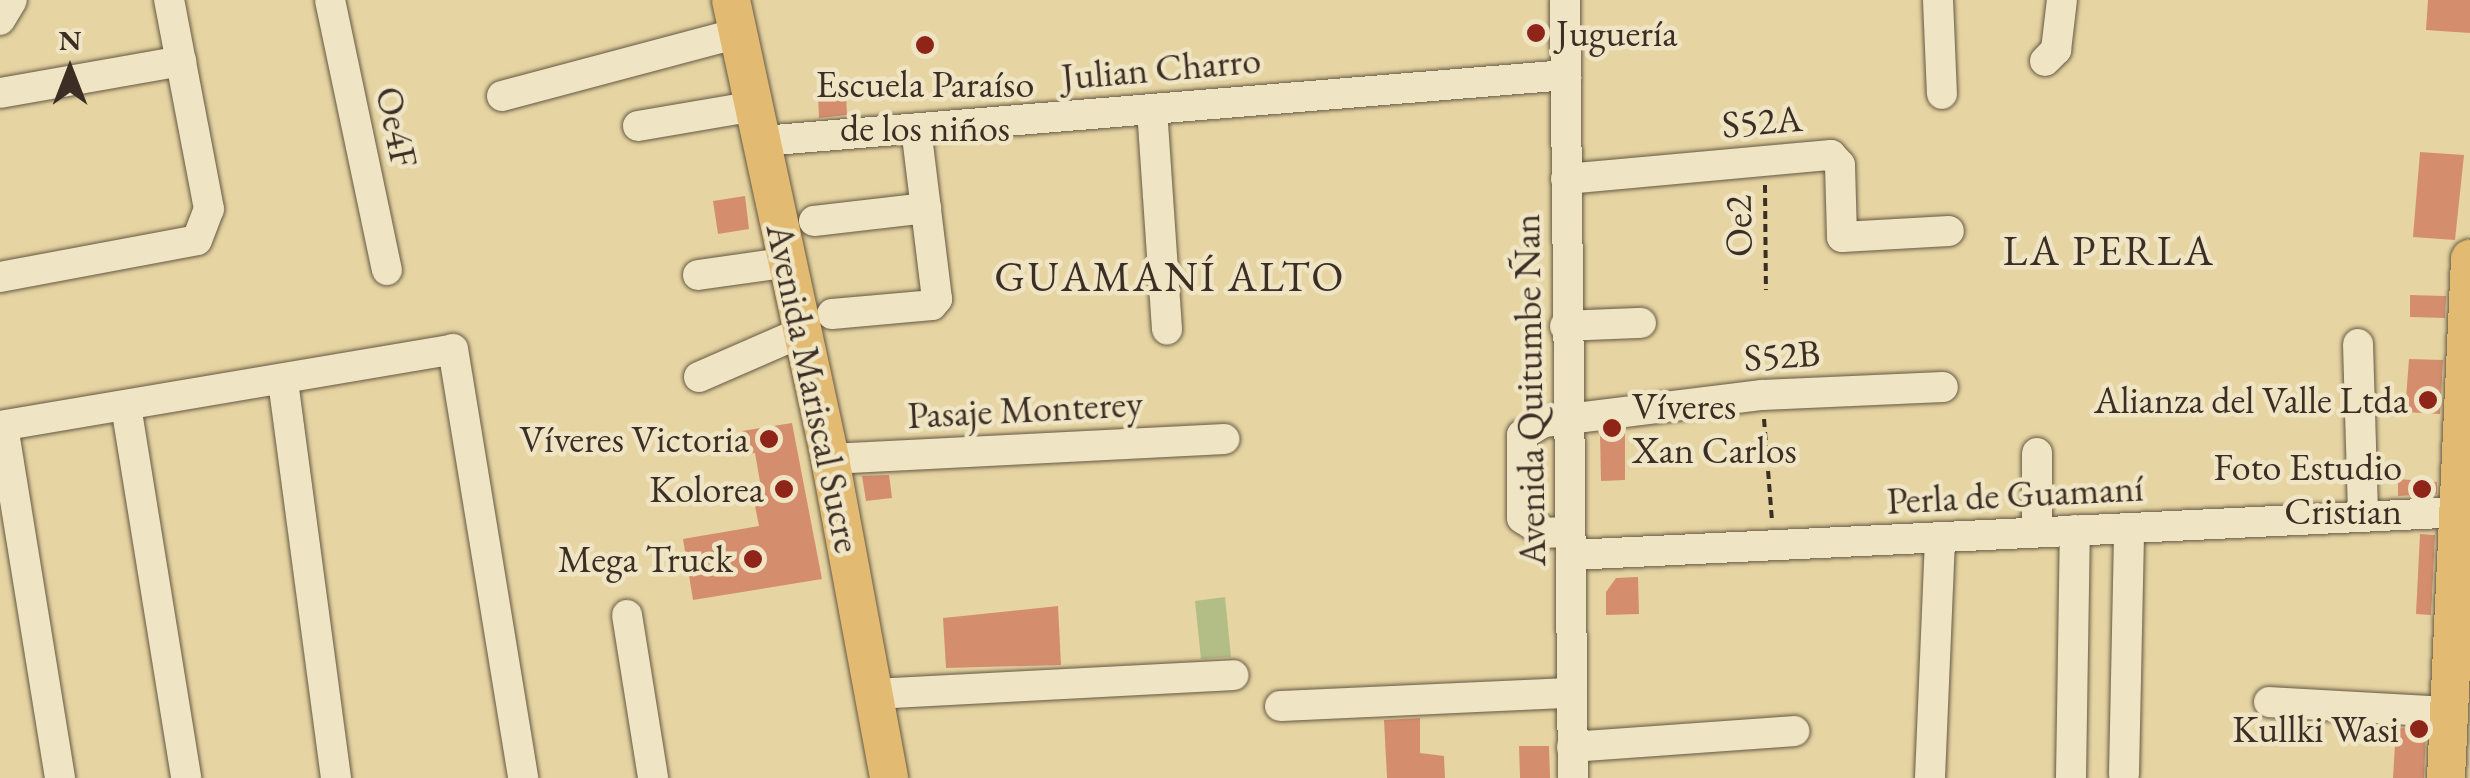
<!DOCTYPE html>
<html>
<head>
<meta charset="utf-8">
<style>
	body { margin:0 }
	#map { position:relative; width:2470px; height:778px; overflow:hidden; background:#e6d5a2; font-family:"EB Garamond",serif }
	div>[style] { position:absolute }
	.green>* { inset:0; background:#b3be86 }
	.building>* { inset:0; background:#d48e6e }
	.path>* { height:4px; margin-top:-2px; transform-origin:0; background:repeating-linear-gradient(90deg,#3b2e25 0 8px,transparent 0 13px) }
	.roads { filter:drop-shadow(0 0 2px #665844) drop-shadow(0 0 2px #665844) }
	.minor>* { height:30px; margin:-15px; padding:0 15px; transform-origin:15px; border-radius:15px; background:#efe4c3 }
	.major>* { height:38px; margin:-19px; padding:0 19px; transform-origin:19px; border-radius:19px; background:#e3ba71 }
	.dots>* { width:28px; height:28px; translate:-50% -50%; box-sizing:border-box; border:5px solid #efe4c3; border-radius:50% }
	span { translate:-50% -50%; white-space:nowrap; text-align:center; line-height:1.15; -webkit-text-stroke:9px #efe4c3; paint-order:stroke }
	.poi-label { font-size:38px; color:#3b2e25 }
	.left { translate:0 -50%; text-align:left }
	.right { translate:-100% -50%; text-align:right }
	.street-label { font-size:38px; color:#3b2e25 }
	.quarter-label { font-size:42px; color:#3b2e25; letter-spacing:2.5px }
	.north { position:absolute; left:20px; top:20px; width:100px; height:100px; -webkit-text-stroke:8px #efe4c3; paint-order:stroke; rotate:0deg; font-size:28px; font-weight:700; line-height:40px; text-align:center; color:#3b2e25 }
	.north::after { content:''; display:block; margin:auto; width:35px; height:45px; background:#3b2e25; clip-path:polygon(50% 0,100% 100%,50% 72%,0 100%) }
</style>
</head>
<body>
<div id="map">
	<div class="green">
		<i style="clip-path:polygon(1225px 597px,1231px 657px,1201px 659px,1195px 601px)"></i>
	</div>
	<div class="building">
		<i style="clip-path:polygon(2428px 0,2470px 0,2470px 33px,2426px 30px)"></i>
		<i style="clip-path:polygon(846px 94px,847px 115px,819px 118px,818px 95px)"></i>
		<i style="clip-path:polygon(2420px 152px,2464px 155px,2455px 240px,2413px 237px)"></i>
		<i style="clip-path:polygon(745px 196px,749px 229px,718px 234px,713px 201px)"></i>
		<i style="clip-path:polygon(2410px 295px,2446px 296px,2445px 318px,2410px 317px)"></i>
		<i style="clip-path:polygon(2409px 359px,2443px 360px,2440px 414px,2405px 412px)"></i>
		<i style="clip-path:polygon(792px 423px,822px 579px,693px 600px,683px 539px,759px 526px,755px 506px,764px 505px,755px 453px,746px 454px,742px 431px)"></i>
		<i style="clip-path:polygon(1625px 431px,1625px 480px,1601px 481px,1600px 434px)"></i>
		<i style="clip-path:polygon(889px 475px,892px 498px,866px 501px,862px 476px)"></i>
		<i style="clip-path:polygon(2398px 479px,2437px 482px,2437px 494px,2398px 496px)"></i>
		<i style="clip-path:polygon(2420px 534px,2435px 535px,2431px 615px,2416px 614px)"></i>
		<i style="clip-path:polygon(1638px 577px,1639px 614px,1606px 615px,1606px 592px,1616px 578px)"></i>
		<i style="clip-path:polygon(1058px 606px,1061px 665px,946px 668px,943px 618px)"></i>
		<i style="clip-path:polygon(1420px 718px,1420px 753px,1444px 756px,1445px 778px,1387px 778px,1384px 720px)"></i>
		<i style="clip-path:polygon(2396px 728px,2426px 729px,2424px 778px,2393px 778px)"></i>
		<i style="clip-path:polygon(1519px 746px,1549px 746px,1550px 778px,1520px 778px)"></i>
	</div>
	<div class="path">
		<i style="left:1765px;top:185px;width:105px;rotate:89.5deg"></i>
		<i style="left:1764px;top:419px;width:101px;rotate:85.5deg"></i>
	</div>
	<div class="roads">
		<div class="minor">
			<i style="left:330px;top:0;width:276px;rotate:78.1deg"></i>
			<i style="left:1565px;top:0;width:778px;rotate:89.41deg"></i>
			<i style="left:1938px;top:0;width:94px;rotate:87.6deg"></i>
			<i style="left:0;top:20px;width:23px;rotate:-59deg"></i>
			<i style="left:2045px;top:61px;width:16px;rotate:-45deg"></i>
			<i style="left:2056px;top:50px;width:50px;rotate:-83.2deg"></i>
			<i style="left:0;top:93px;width:184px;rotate:-10deg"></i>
			<i style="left:502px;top:96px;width:244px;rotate:-14.9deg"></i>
			<i style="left:1152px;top:109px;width:221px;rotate:86.1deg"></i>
			<i style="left:638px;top:126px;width:119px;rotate:-9.7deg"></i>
			<i style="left:762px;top:141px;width:807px;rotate:-4.69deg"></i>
			<i style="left:1566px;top:179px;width:266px;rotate:-5.2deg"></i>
			<i style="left:1831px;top:155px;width:13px;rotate:48deg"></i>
			<i style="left:1840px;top:165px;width:72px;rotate:88.4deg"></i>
			<i style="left:1842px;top:237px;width:107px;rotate:-3.2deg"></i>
			<i style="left:814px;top:221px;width:113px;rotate:-6.6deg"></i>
			<i style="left:698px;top:275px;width:92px;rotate:-8.1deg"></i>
			<i style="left:0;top:277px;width:200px;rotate:-10.6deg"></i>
			<i style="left:197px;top:240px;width:33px;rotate:-69deg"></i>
			<i style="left:209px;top:209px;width:213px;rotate:-100.8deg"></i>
			<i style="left:832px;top:314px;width:100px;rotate:-5.1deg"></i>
			<i style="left:932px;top:305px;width:8px;rotate:-50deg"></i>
			<i style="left:937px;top:299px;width:172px;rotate:-97deg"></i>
			<i style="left:1565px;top:326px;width:76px;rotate:-2.3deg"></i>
			<i style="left:2358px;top:344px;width:172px;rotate:88.3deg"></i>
			<i style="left:699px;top:377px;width:112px;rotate:-23.6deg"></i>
			<i style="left:283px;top:381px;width:401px;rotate:82.4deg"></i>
			<i style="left:126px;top:406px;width:377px;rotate:80.8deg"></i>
			<i style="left:0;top:426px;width:459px;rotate:-9.6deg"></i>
			<i style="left:453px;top:349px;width:435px;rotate:80.7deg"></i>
			<i style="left:3px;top:426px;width:357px;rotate:80.8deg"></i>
			<i style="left:2037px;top:453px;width:79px;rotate:90deg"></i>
			<i style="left:830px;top:459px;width:395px;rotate:-2.9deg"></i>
			<i style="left:1570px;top:532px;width:24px;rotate:178deg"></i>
			<i style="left:1546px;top:533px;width:28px;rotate:-148deg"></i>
			<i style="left:1522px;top:518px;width:83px;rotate:-90deg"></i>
			<i style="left:1522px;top:435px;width:26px;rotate:-31deg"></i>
			<i style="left:1544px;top:422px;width:220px;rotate:-7.1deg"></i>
			<i style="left:1762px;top:395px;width:181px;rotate:-2.5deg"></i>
			<i style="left:1571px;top:555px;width:892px;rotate:-2.76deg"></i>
			<i style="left:627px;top:615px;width:165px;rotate:80.9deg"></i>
			<i style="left:874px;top:694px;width:360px;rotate:-3deg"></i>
			<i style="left:2269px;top:702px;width:181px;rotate:3.2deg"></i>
			<i style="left:1280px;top:706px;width:291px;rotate:-2.6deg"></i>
			<i style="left:1572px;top:747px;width:223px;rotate:-4.1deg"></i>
			<i style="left:2124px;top:774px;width:246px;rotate:-88.8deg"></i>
			<i style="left:1930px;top:778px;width:241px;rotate:-87.6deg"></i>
			<i style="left:2071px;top:778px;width:248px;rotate:-89.1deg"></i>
		</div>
		<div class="major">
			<i style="left:731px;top:0;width:470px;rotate:77.8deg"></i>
			<i style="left:830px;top:459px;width:324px;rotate:79.5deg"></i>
			<i style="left:2446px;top:778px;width:520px;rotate:-87.35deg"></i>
		</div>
	</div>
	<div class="dots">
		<i style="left:1536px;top:33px;background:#8f2418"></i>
		<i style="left:925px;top:45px;background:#8f2418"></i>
		<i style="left:2428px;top:400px;background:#8f2418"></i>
		<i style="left:1612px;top:428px;background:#8f2418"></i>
		<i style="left:769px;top:439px;background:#8f2418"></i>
		<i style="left:784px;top:489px;background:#8f2418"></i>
		<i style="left:2422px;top:489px;background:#8f2418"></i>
		<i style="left:753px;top:559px;background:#8f2418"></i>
		<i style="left:2419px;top:729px;background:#8f2418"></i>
	</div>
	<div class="poi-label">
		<span class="left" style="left:1556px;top:33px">Juguería</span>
		<span style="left:925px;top:106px">Escuela Paraíso<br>de los niños</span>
		<span class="right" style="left:2408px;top:400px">Alianza del Valle Ltda</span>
		<span class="left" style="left:1632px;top:428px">Víveres<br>Xan Carlos</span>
		<span class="right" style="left:749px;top:439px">Víveres Victoria</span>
		<span class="right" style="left:2402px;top:489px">Foto Estudio<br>Cristian</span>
		<span class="right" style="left:764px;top:489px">Kolorea</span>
		<span class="right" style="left:733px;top:559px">Mega Truck</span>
		<span class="right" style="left:2399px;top:729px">Kullki Wasi</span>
	</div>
	<div class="street-label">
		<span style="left:1161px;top:68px;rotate:-5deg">Julian Charro</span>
		<span style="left:1762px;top:121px;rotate:-5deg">S52A</span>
		<span style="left:397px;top:127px;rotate:78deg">Oe4F</span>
		<span style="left:1738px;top:226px;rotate:-91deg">Oe2</span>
		<span style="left:1782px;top:355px;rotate:-4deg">S52B</span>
		<span style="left:814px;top:388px;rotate:78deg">Avenida Mariscal Sucre</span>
		<span style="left:1529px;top:390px;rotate:-91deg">Avenida Quitumbe Ñan</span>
		<span style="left:1025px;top:409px;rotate:-3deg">Pasaje Monterey</span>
		<span style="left:2015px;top:494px;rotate:-3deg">Perla de Guamaní</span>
	</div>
	<div class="quarter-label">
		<span style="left:2109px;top:251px">LA PERLA</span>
		<span style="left:1170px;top:277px">GUAMANÍ ALTO</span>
	</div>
	<div class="north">N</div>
</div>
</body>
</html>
